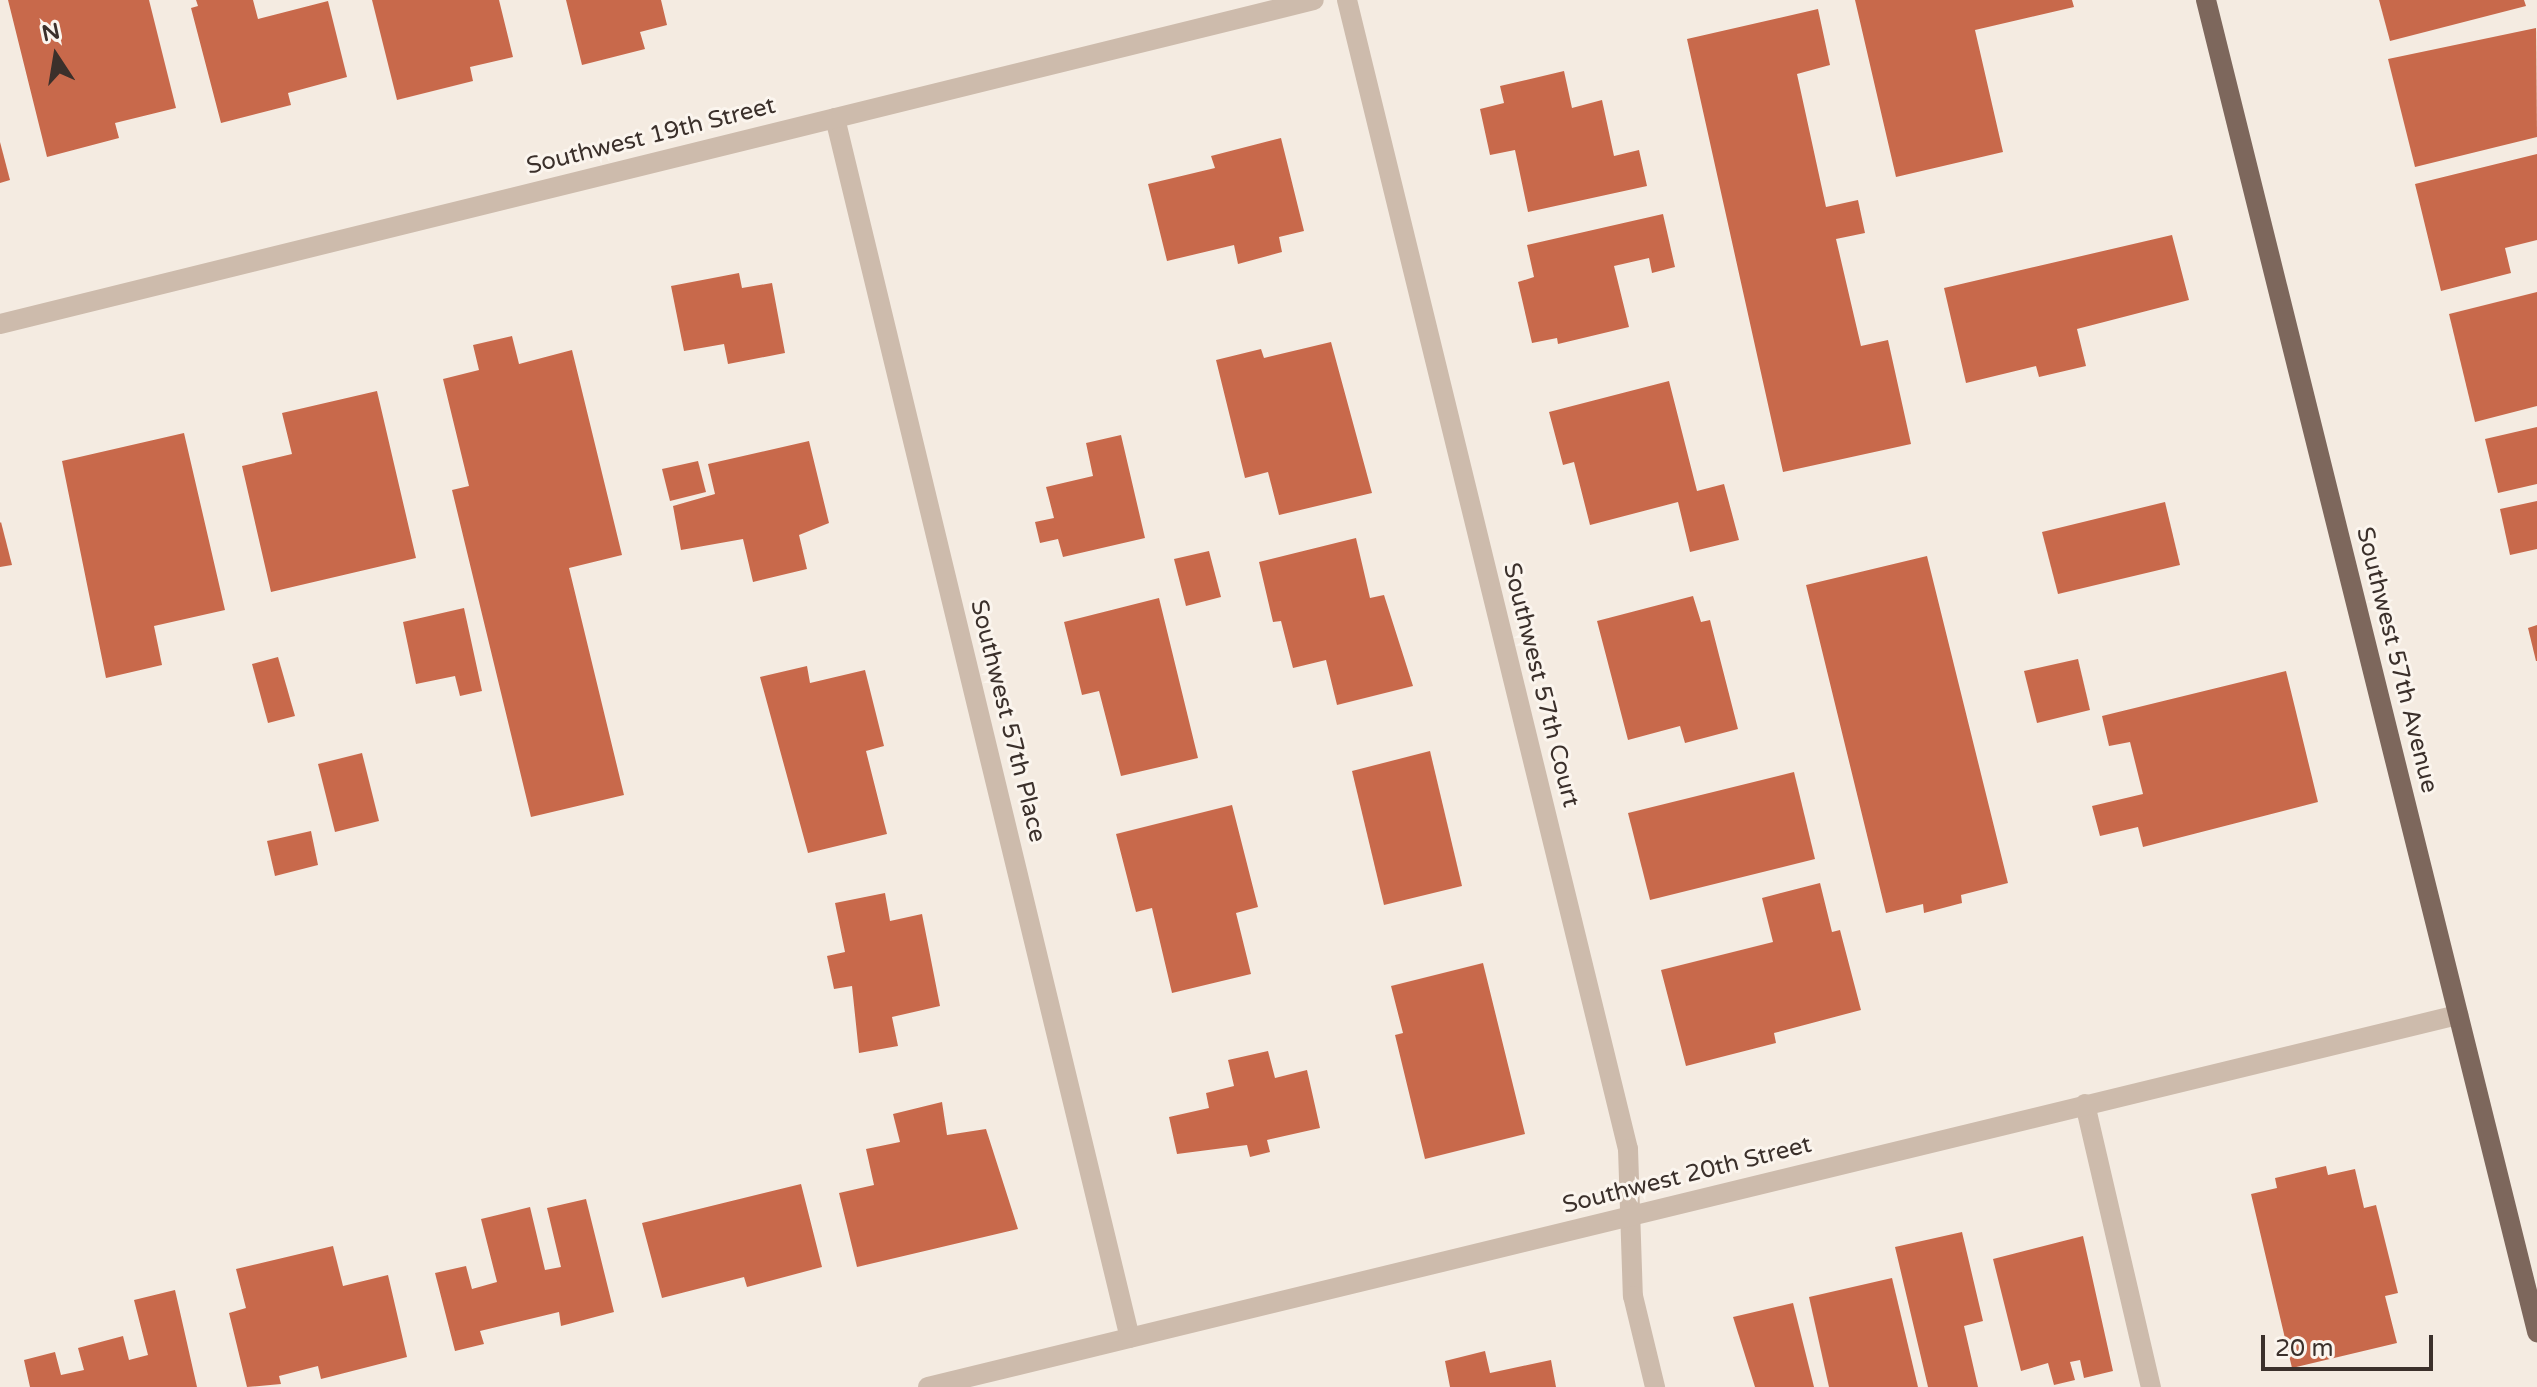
<!DOCTYPE html>
<html>
<head>
<meta charset="utf-8">
<style>
	body { margin:0 }
	#map { position:relative; width:2537px; height:1387px; overflow:hidden; background:#f4ebe1; font-family:"Varela Round",sans-serif }
	div>[style] { position:absolute }
	.building>* { inset:0; background:#c8694b }
	.minor>* { height:20px; margin:-10px; padding:0 10px; transform-origin:10px; border-radius:10px; background:#cdbbac }
	.major>* { height:20px; margin:-10px; padding:0 10px; transform-origin:10px; border-radius:10px; background:#7d675c }
	span { translate:-50% -50%; white-space:nowrap; text-align:center; line-height:1.15; -webkit-text-stroke:6px #fbf5ee; paint-order:stroke }
	.street-label { font-size:24px; color:#3b302b }
	.north { position:absolute; left:16px; top:16px; width:80px; height:80px; -webkit-text-stroke:6px #fbf5ee; paint-order:stroke; rotate:348deg; font-size:22px; font-weight:700; line-height:32px; text-align:center; color:#3b302b }
	.north::after { content:''; display:block; margin:auto; width:28px; height:36px; background:#3b302b; clip-path:polygon(50% 0,100% 100%,50% 72%,0 100%) }
	.scale { position:absolute; left:2261px; top:1335px; width:172px; height:36px; box-sizing:border-box; border:4px solid #3b302b; border-top:0; padding-left:10px; font-size:24px; line-height:28px; white-space:nowrap; color:#3b302b; -webkit-text-stroke:6px #fbf5ee; paint-order:stroke }
</style>
</head>
<body>
<div id="map">
	<div class="building">
		<i style="clip-path:polygon(8px 0,149px 0,176px 108px,115px 123px,119px 138px,47px 157px)"></i>
		<i style="clip-path:polygon(196px 0,253px 0,258px 19px,328px 1px,347px 77px,288px 93px,291px 105px,221px 123px,191px 8px,198px 6px)"></i>
		<i style="clip-path:polygon(372px 0,499px 0,513px 57px,470px 67px,473px 81px,397px 100px)"></i>
		<i style="clip-path:polygon(566px 0,661px 0,667px 25px,640px 32px,645px 49px,582px 65px)"></i>
		<i style="clip-path:polygon(1855px 0,2072px 0,2074px 7px,1975px 30px,2003px 152px,1896px 177px)"></i>
		<i style="clip-path:polygon(2379px 0,2524px 0,2526px 6px,2390px 41px)"></i>
		<i style="clip-path:polygon(1818px 9px,1830px 65px,1797px 74px,1826px 207px,1858px 200px,1865px 233px,1836px 239px,1861px 346px,1888px 340px,1911px 444px,1783px 472px,1687px 39px)"></i>
		<i style="clip-path:polygon(2536px 28px,2537px 137px,2415px 167px,2388px 59px)"></i>
		<i style="clip-path:polygon(1564px 71px,1572px 108px,1602px 100px,1614px 156px,1639px 150px,1647px 186px,1528px 212px,1515px 150px,1490px 155px,1480px 109px,1504px 103px,1500px 86px)"></i>
		<i style="clip-path:polygon(1281px 138px,1304px 231px,1279px 237px,1282px 252px,1238px 264px,1234px 245px,1167px 261px,1148px 184px,1215px 168px,1211px 156px)"></i>
		<i style="clip-path:polygon(0 142px,10px 180px,0 183px)"></i>
		<i style="clip-path:polygon(2537px 154px,2537px 240px,2505px 248px,2511px 273px,2441px 291px,2415px 184px)"></i>
		<i style="clip-path:polygon(1663px 214px,1675px 267px,1652px 273px,1649px 258px,1614px 266px,1629px 327px,1558px 344px,1557px 338px,1532px 343px,1518px 282px,1534px 277px,1527px 245px)"></i>
		<i style="clip-path:polygon(2172px 235px,2189px 300px,2077px 329px,2086px 366px,2039px 377px,2036px 366px,1966px 383px,1944px 288px)"></i>
		<i style="clip-path:polygon(739px 273px,742px 288px,772px 283px,785px 353px,728px 364px,724px 344px,684px 351px,671px 286px)"></i>
		<i style="clip-path:polygon(2537px 292px,2537px 406px,2475px 422px,2449px 314px)"></i>
		<i style="clip-path:polygon(512px 336px,519px 364px,572px 350px,622px 555px,569px 568px,624px 795px,531px 817px,452px 490px,469px 486px,443px 379px,479px 370px,473px 345px)"></i>
		<i style="clip-path:polygon(1331px 342px,1372px 493px,1279px 515px,1268px 472px,1245px 478px,1216px 360px,1261px 349px,1264px 358px)"></i>
		<i style="clip-path:polygon(1669px 381px,1697px 491px,1724px 484px,1739px 540px,1690px 552px,1678px 502px,1590px 525px,1574px 462px,1563px 465px,1549px 412px)"></i>
		<i style="clip-path:polygon(377px 391px,416px 558px,271px 592px,242px 466px,292px 454px,282px 413px)"></i>
		<i style="clip-path:polygon(2537px 427px,2537px 484px,2498px 493px,2485px 439px)"></i>
		<i style="clip-path:polygon(184px 433px,225px 610px,154px 626px,162px 665px,106px 678px,62px 461px)"></i>
		<i style="clip-path:polygon(1121px 435px,1145px 538px,1063px 557px,1058px 539px,1040px 543px,1035px 522px,1054px 518px,1046px 487px,1093px 476px,1086px 443px)"></i>
		<i style="clip-path:polygon(809px 441px,829px 523px,799px 535px,807px 569px,753px 582px,743px 539px,681px 550px,673px 506px,715px 494px,708px 464px)"></i>
		<i style="clip-path:polygon(698px 461px,706px 492px,670px 501px,662px 469px)"></i>
		<i style="clip-path:polygon(2537px 501px,2537px 549px,2510px 555px,2500px 509px)"></i>
		<i style="clip-path:polygon(2165px 502px,2180px 565px,2058px 594px,2042px 532px)"></i>
		<i style="clip-path:polygon(1px 522px,12px 565px,0 567px,0 523px)"></i>
		<i style="clip-path:polygon(1356px 538px,1370px 598px,1384px 595px,1413px 686px,1337px 705px,1326px 660px,1293px 668px,1281px 621px,1273px 622px,1259px 562px)"></i>
		<i style="clip-path:polygon(1209px 551px,1221px 597px,1186px 606px,1174px 559px)"></i>
		<i style="clip-path:polygon(1927px 556px,2008px 883px,1961px 895px,1962px 903px,1924px 913px,1923px 904px,1886px 913px,1806px 585px)"></i>
		<i style="clip-path:polygon(1693px 596px,1701px 622px,1710px 620px,1738px 729px,1685px 743px,1680px 726px,1628px 740px,1597px 621px)"></i>
		<i style="clip-path:polygon(1159px 598px,1198px 758px,1121px 776px,1099px 691px,1082px 695px,1064px 622px)"></i>
		<i style="clip-path:polygon(464px 608px,482px 691px,460px 696px,455px 676px,416px 684px,403px 622px)"></i>
		<i style="clip-path:polygon(2537px 625px,2537px 661px,2536px 661px,2528px 628px)"></i>
		<i style="clip-path:polygon(278px 657px,295px 716px,268px 723px,252px 664px)"></i>
		<i style="clip-path:polygon(2078px 659px,2090px 710px,2037px 723px,2024px 671px)"></i>
		<i style="clip-path:polygon(807px 666px,810px 683px,865px 670px,884px 746px,866px 751px,887px 834px,808px 853px,760px 677px)"></i>
		<i style="clip-path:polygon(2286px 671px,2318px 802px,2143px 847px,2138px 827px,2100px 836px,2092px 806px,2143px 794px,2130px 742px,2109px 746px,2102px 716px)"></i>
		<i style="clip-path:polygon(1430px 751px,1462px 886px,1384px 905px,1352px 771px)"></i>
		<i style="clip-path:polygon(362px 753px,379px 821px,335px 832px,318px 764px)"></i>
		<i style="clip-path:polygon(1794px 772px,1815px 859px,1650px 900px,1628px 813px)"></i>
		<i style="clip-path:polygon(1232px 805px,1258px 907px,1236px 913px,1251px 974px,1172px 993px,1152px 908px,1136px 912px,1116px 834px)"></i>
		<i style="clip-path:polygon(311px 831px,318px 865px,275px 876px,267px 841px)"></i>
		<i style="clip-path:polygon(1820px 883px,1832px 932px,1840px 930px,1861px 1010px,1774px 1033px,1776px 1043px,1686px 1066px,1661px 970px,1773px 942px,1762px 898px)"></i>
		<i style="clip-path:polygon(885px 893px,890px 921px,922px 914px,940px 1006px,892px 1017px,898px 1046px,859px 1053px,852px 986px,834px 989px,827px 956px,845px 952px,835px 903px)"></i>
		<i style="clip-path:polygon(1483px 963px,1525px 1134px,1425px 1159px,1395px 1035px,1403px 1033px,1391px 986px)"></i>
		<i style="clip-path:polygon(1268px 1051px,1275px 1078px,1307px 1070px,1320px 1128px,1267px 1140px,1270px 1152px,1250px 1157px,1247px 1145px,1177px 1154px,1169px 1117px,1209px 1108px,1206px 1093px,1234px 1086px,1228px 1060px)"></i>
		<i style="clip-path:polygon(942px 1102px,947px 1135px,986px 1129px,1018px 1229px,857px 1267px,839px 1193px,874px 1185px,866px 1149px,900px 1142px,893px 1114px)"></i>
		<i style="clip-path:polygon(2326px 1166px,2328px 1175px,2355px 1169px,2364px 1208px,2376px 1205px,2398px 1293px,2385px 1296px,2397px 1343px,2292px 1368px,2251px 1194px,2277px 1188px,2275px 1178px)"></i>
		<i style="clip-path:polygon(801px 1184px,822px 1267px,747px 1287px,744px 1277px,662px 1298px,642px 1223px)"></i>
		<i style="clip-path:polygon(586px 1199px,614px 1312px,561px 1326px,559px 1312px,480px 1331px,484px 1344px,455px 1351px,435px 1273px,466px 1266px,472px 1289px,497px 1282px,481px 1219px,530px 1207px,545px 1270px,561px 1267px,547px 1208px)"></i>
		<i style="clip-path:polygon(1962px 1232px,1983px 1321px,1964px 1326px,1978px 1387px,1928px 1387px,1895px 1247px)"></i>
		<i style="clip-path:polygon(2083px 1236px,2113px 1371px,2084px 1378px,2080px 1360px,2070px 1362px,2075px 1380px,2054px 1385px,2048px 1363px,2021px 1371px,1993px 1259px)"></i>
		<i style="clip-path:polygon(333px 1246px,343px 1286px,388px 1275px,407px 1357px,321px 1379px,318px 1366px,279px 1376px,281px 1384px,247px 1387px,229px 1313px,246px 1308px,236px 1269px)"></i>
		<i style="clip-path:polygon(1892px 1278px,1918px 1387px,1829px 1387px,1809px 1297px)"></i>
		<i style="clip-path:polygon(175px 1290px,197px 1387px,30px 1387px,24px 1360px,55px 1352px,61px 1375px,84px 1370px,78px 1348px,123px 1336px,129px 1360px,148px 1355px,134px 1300px)"></i>
		<i style="clip-path:polygon(1793px 1303px,1814px 1387px,1755px 1387px,1733px 1317px)"></i>
		<i style="clip-path:polygon(1485px 1351px,1490px 1373px,1551px 1360px,1556px 1387px,1450px 1387px,1445px 1361px)"></i>
	</div>
	<div class="minor">
		<i style="left:1347px;top:0;width:1183px;rotate:76.26deg"></i>
		<i style="left:1628px;top:1149px;width:147px;rotate:88.1deg"></i>
		<i style="left:1633px;top:1296px;width:94px;rotate:76.4deg"></i>
		<i style="left:835px;top:118px;width:1255px;rotate:76.41deg"></i>
		<i style="left:0;top:324px;width:1353px;rotate:-13.85deg"></i>
		<i style="left:2085px;top:1104px;width:291px;rotate:76.9deg"></i>
		<i style="left:928px;top:1387px;width:1575px;rotate:-13.67deg"></i>
	</div>
	<div class="major">
		<i style="left:2206px;top:0;width:1373px;rotate:76.04deg"></i>
	</div>
	<div class="street-label">
		<span style="left:651px;top:136px;rotate:-14deg">Southwest 19th Street</span>
		<span style="left:2397px;top:660px;rotate:76deg">Southwest 57th Avenue</span>
		<span style="left:1541px;top:685px;rotate:76deg">Southwest 57th Court</span>
		<span style="left:1008px;top:721px;rotate:76deg">Southwest 57th Place</span>
		<span style="left:1687px;top:1175px;rotate:-14deg">Southwest 20th Street</span>
	</div>
	<div class="north">N</div>
	<div class="scale">20 m</div>
</div>
</body>
</html>
